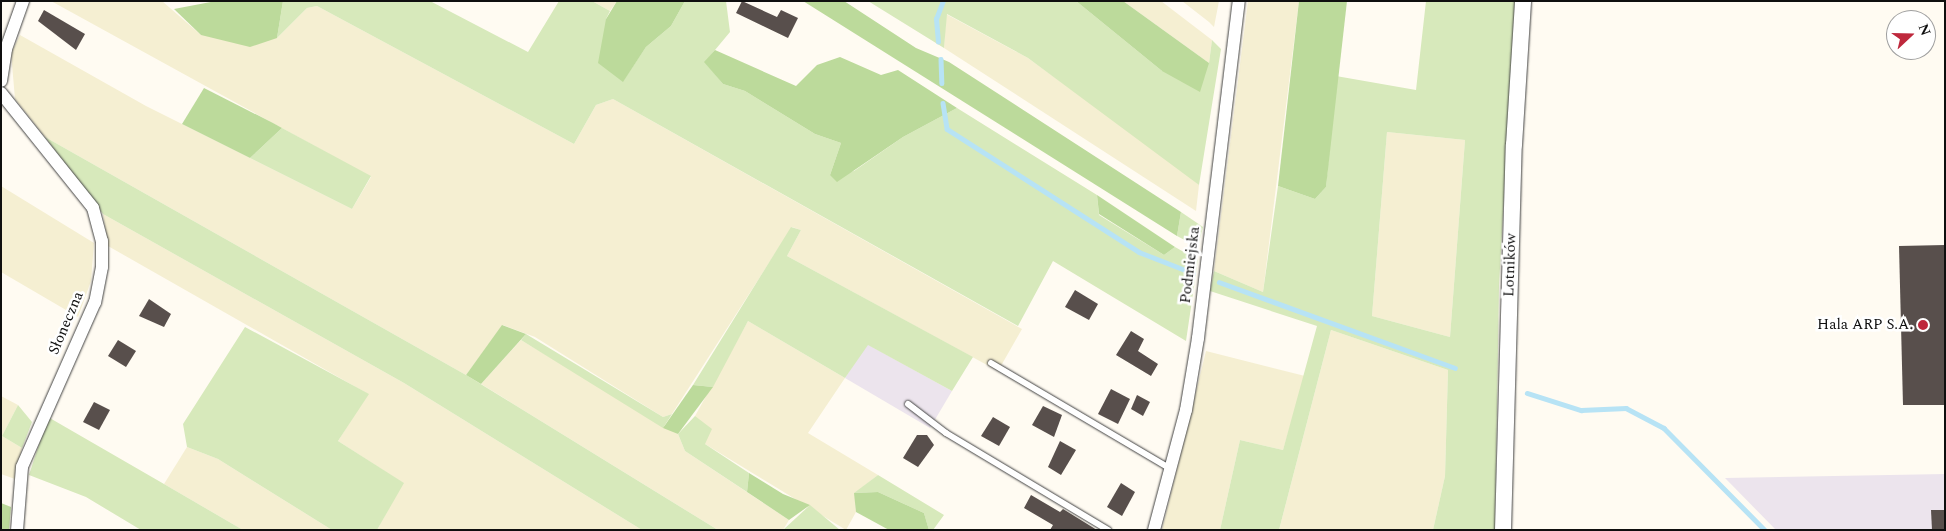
<!DOCTYPE html>
<html>
<head>
<meta charset="utf-8">
<style>
	body { margin:0 }
	#map { position:relative; width:1946px; height:531px; overflow:hidden; background:#fffbf2; font-family:Spectral,serif }
	div>[style] { position:absolute }
	.industrial>* { inset:0; background:#ece4ed }
	.farmland>* { inset:0; background:#f5efd2 }
	.green>* { inset:0; background:#d7e9bb }
	.forest>* { inset:0; background:#bcda9b }
	.stream>* { height:4.5px; margin:-2.25px; padding:0 2.25px; transform-origin:2.25px; border-radius:2.25px; background:#b7e3f5 }
	.building>* { inset:0; background:#584f4c }
	.roads { filter:drop-shadow(0 0 1px #424242) drop-shadow(0 0 1px #424242) }
	.service>* { height:6px; margin:-3px; padding:0 3px; transform-origin:3px; border-radius:3px; background:#fff }
	.minor>* { height:12px; margin:-6px; padding:0 6px; transform-origin:6px; border-radius:6px; background:#fff }
	.tertiary>* { height:16px; margin:-8px; padding:0 8px; transform-origin:8px; border-radius:8px; background:#fff }
	.dots>* { width:14px; height:14px; translate:-50% -50%; box-sizing:border-box; border:2px solid #fff; border-radius:50% }
	span { translate:-50% -50%; white-space:nowrap; text-align:center; line-height:1.15; -webkit-text-stroke:5px #fff; paint-order:stroke }
	.street-label { font-size:15px; color:#0f0f0f }
	.poi-label { font-size:15px; color:#0f0f0f }
	.right { translate:-100% -50%; text-align:right }
	.frame { position:absolute; inset:0; border:2px solid #0f0f0f; pointer-events:none }
	.north { position:absolute; left:1886px; top:10px; width:50px; height:50px; box-sizing:border-box; background:#fff; border:1px solid #9f9f9f; border-radius:50%; rotate:69deg; font-size:14px; font-weight:700; line-height:20px; text-align:center; color:#0f0f0f }
	.north::after { content:''; display:block; margin:auto; width:18px; height:22px; background:#be283c; clip-path:polygon(50% 0,100% 100%,50% 72%,0 100%) }
</style>
</head>
<body>
<div id="map">
	<div class="industrial">
		<i style="clip-path:polygon(867px 344px,952px 391px,930px 428px,845px 378px)"></i>
		<i style="clip-path:polygon(1945px 474px,1945px 530px,1776px 530px,1725px 478px)"></i>
	</div>
	<div class="farmland">
		<i style="clip-path:polygon(51px 1px,162px 1px,201px 35px,277px 38px,307px 8px,317px 6px,574px 144px,596px 105px,613px 99px,1022px 329px,998px 371px,787px 256px,801px 230px,792px 227px,672px 414px,663px 417px,535px 337px,503px 325px,466px 375px,45px 137px,15px 99px,11px 53px,20px 35px,146px 106px,352px 209px,371px 177px)"></i>
		<i style="clip-path:polygon(592px 1px,617px 1px,610px 11px)"></i>
		<i style="clip-path:polygon(1123px 1px,1161px 1px,1212px 40px,1209px 63px)"></i>
		<i style="clip-path:polygon(1182px 1px,1219px 1px,1214px 27px,1209px 22px)"></i>
		<i style="clip-path:polygon(1248px 1px,1299px 1px,1263px 292px,1214px 271px)"></i>
		<i style="clip-path:polygon(946px 14px,1028px 58px,1182px 170px,1199px 185px,1196px 211px,944px 48px)"></i>
		<i style="clip-path:polygon(1387px 132px,1465px 140px,1450px 337px,1372px 316px)"></i>
		<i style="clip-path:polygon(1px 186px,94px 243px,91px 281px,78px 317px,1px 272px)"></i>
		<i style="clip-path:polygon(103px 214px,404px 383px,642px 530px,377px 530px,403px 483px,338px 441px,368px 394px,108px 246px)"></i>
		<i style="clip-path:polygon(748px 321px,845px 378px,808px 433px,878px 475px,855px 493px,856px 512px,846px 530px,705px 444px,695px 416px)"></i>
		<i style="clip-path:polygon(1331px 330px,1448px 370px,1445px 476px,1433px 530px,1279px 530px)"></i>
		<i style="clip-path:polygon(521px 340px,678px 434px,685px 451px,789px 520px,783px 530px,718px 530px,481px 384px)"></i>
		<i style="clip-path:polygon(1206px 351px,1305px 376px,1283px 450px,1240px 440px,1220px 530px,1162px 530px)"></i>
		<i style="clip-path:polygon(1px 396px,18px 405px,2px 436px,22px 448px,15px 479px,1px 474px)"></i>
		<i style="clip-path:polygon(187px 447px,218px 459px,332px 530px,243px 530px,164px 484px)"></i>
	</div>
	<div class="green">
		<i style="clip-path:polygon(283px 1px,430px 1px,528px 52px,559px 1px,592px 1px,610px 11px,606px 19px,623px 81px,646px 47px,671px 26px,685px 1px,726px 1px,730px 32px,705px 62px,723px 84px,745px 91px,815px 134px,841px 143px,830px 175px,854px 171px,903px 137px,957px 108px,1097px 195px,1099px 215px,1164px 255px,1175px 247px,1198px 260px,1186px 341px,1053px 261px,1018px 326px,613px 99px,596px 105px,574px 144px,317px 6px,307px 8px,277px 38px)"></i>
		<i style="clip-path:polygon(868px 1px,1076px 1px,1162px 71px,1209px 63px,1212px 40px,1221px 49px,1199px 185px,1028px 58px,947px 14px,944px 48px)"></i>
		<i style="clip-path:polygon(evenodd,1426px 1px,1515px 1px,1499px 286px,1495px 530px,1433px 530px,1445px 476px,1448px 370px,1331px 330px,1279px 530px,1220px 530px,1240px 440px,1283px 450px,1317px 326px,1210px 291px,1214px 271px,1263px 292px,1278px 186px,1315px 199px,1326px 187px,1336px 76px,1416px 90px,1426px 1px,1387px 132px,1465px 140px,1450px 337px,1372px 316px,1387px 132px)"></i>
		<i style="clip-path:polygon(282px 128px,371px 176px,352px 209px,250px 158px)"></i>
		<i style="clip-path:polygon(45px 137px,466px 375px,718px 530px,642px 530px,404px 383px,103px 214px)"></i>
		<i style="clip-path:polygon(1181px 212px,1203px 227px,1198px 247px,1177px 236px)"></i>
		<i style="clip-path:polygon(791px 227px,801px 230px,787px 256px,973px 357px,952px 391px,868px 345px,845px 378px,748px 321px,713px 387px,693px 385px)"></i>
		<i style="clip-path:polygon(245px 327px,369px 394px,338px 441px,404px 483px,377px 530px,332px 530px,218px 459px,187px 447px,183px 424px)"></i>
		<i style="clip-path:polygon(526px 334px,663px 417px,672px 414px,663px 428px,521px 340px)"></i>
		<i style="clip-path:polygon(18px 405px,32px 422px,22px 448px,2px 436px)"></i>
		<i style="clip-path:polygon(695px 416px,712px 429px,705px 444px,749px 473px,747px 492px,685px 451px,678px 434px)"></i>
		<i style="clip-path:polygon(48px 417px,164px 484px,243px 530px,141px 530px,86px 497px,29px 475px)"></i>
		<i style="clip-path:polygon(878px 475px,944px 515px,933px 530px,929px 530px,924px 513px,878px 492px,854px 493px)"></i>
		<i style="clip-path:polygon(810px 505px,840px 530px,783px 530px)"></i>
	</div>
	<div class="forest">
		<i style="clip-path:polygon(216px 1px,283px 1px,277px 38px,250px 47px,201px 35px,174px 9px)"></i>
		<i style="clip-path:polygon(617px 1px,685px 1px,671px 26px,646px 47px,623px 82px,598px 63px,606px 19px)"></i>
		<i style="clip-path:polygon(803px 1px,844px 1px,916px 48px,949px 62px,1181px 212px,1177px 236px)"></i>
		<i style="clip-path:polygon(1076px 1px,1123px 1px,1209px 63px,1200px 92px,1162px 71px)"></i>
		<i style="clip-path:polygon(1299px 1px,1347px 1px,1326px 187px,1315px 199px,1278px 186px)"></i>
		<i style="clip-path:polygon(715px 50px,796px 86px,817px 65px,840px 57px,881px 75px,898px 70px,957px 108px,903px 137px,837px 182px,830px 175px,841px 143px,815px 134px,745px 91px,723px 84px,704px 62px)"></i>
		<i style="clip-path:polygon(204px 88px,273px 123px,282px 128px,250px 158px,182px 124px)"></i>
		<i style="clip-path:polygon(1097px 195px,1175px 247px,1164px 255px,1099px 214px)"></i>
		<i style="clip-path:polygon(502px 325px,526px 334px,481px 384px,466px 375px)"></i>
		<i style="clip-path:polygon(693px 385px,713px 387px,678px 434px,663px 428px)"></i>
		<i style="clip-path:polygon(749px 473px,783px 494px,810px 505px,789px 520px,747px 492px)"></i>
		<i style="clip-path:polygon(878px 492px,924px 513px,929px 530px,889px 530px,856px 512px,854px 493px)"></i>
		<i style="clip-path:polygon(1px 503px,11px 507px,9px 530px,1px 530px)"></i>
	</div>
	<div class="stream">
		<i style="left:938px;top:42px;width:23px;rotate:-95deg"></i>
		<i style="left:936px;top:19px;width:19px;rotate:-69deg"></i>
		<i style="left:941px;top:59px;width:24px;rotate:88deg"></i>
		<i style="left:943px;top:103px;width:26px;rotate:81deg"></i>
		<i style="left:947px;top:129px;width:228px;rotate:32.6deg"></i>
		<i style="left:1139px;top:252px;width:58px;rotate:21.3deg"></i>
		<i style="left:1219px;top:282px;width:251px;rotate:20deg"></i>
		<i style="left:1527px;top:393px;width:57px;rotate:17.5deg"></i>
		<i style="left:1581px;top:410px;width:45px;rotate:-2.5deg"></i>
		<i style="left:1626px;top:408px;width:43px;rotate:27.8deg"></i>
		<i style="left:1664px;top:428px;width:144px;rotate:45.3deg"></i>
	</div>
	<div class="building">
		<i style="clip-path:polygon(742px 1px,777px 17px,781px 10px,798px 18px,788px 38px,736px 13px)"></i>
		<i style="clip-path:polygon(44px 10px,85px 34px,76px 50px,38px 21px)"></i>
		<i style="clip-path:polygon(1945px 245px,1945px 405px,1903px 405px,1899px 246px)"></i>
		<i style="clip-path:polygon(1075px 290px,1098px 304px,1089px 320px,1065px 307px)"></i>
		<i style="clip-path:polygon(149px 299px,171px 314px,164px 327px,139px 316px)"></i>
		<i style="clip-path:polygon(1131px 331px,1144px 339px,1138px 351px,1158px 364px,1151px 376px,1116px 355px)"></i>
		<i style="clip-path:polygon(118px 340px,136px 351px,126px 367px,108px 356px)"></i>
		<i style="clip-path:polygon(1111px 389px,1130px 399px,1118px 424px,1098px 414px)"></i>
		<i style="clip-path:polygon(1137px 395px,1150px 402px,1143px 416px,1131px 409px)"></i>
		<i style="clip-path:polygon(94px 402px,110px 410px,99px 430px,83px 422px)"></i>
		<i style="clip-path:polygon(1043px 406px,1062px 415px,1054px 437px,1032px 425px)"></i>
		<i style="clip-path:polygon(993px 417px,1010px 427px,999px 446px,981px 436px)"></i>
		<i style="clip-path:polygon(917px 435px,927px 435px,934px 445px,918px 467px,903px 458px)"></i>
		<i style="clip-path:polygon(1060px 441px,1076px 450px,1061px 475px,1048px 467px)"></i>
		<i style="clip-path:polygon(1121px 483px,1135px 492px,1122px 516px,1107px 507px)"></i>
		<i style="clip-path:polygon(1031px 495px,1060px 512px,1063px 509px,1097px 530px,1050px 530px,1053px 525px,1024px 508px)"></i>
		<i style="clip-path:polygon(1931px 510px,1945px 510px,1945px 530px,1932px 530px)"></i>
	</div>
	<div class="roads">
		<div class="service">
			<i style="left:991px;top:363px;width:209px;rotate:30.5deg"></i>
			<i style="left:908px;top:404px;width:48px;rotate:37.3deg"></i>
			<i style="left:946px;top:433px;width:189px;rotate:30.9deg"></i>
		</div>
		<div class="minor">
			<i style="left:1px;top:81px;width:32px;rotate:-81deg"></i>
			<i style="left:6px;top:49px;width:51px;rotate:-70.5deg"></i>
			<i style="left:1px;top:93px;width:147px;rotate:51.3deg"></i>
			<i style="left:93px;top:208px;width:34px;rotate:75deg"></i>
			<i style="left:102px;top:241px;width:26px;rotate:90deg"></i>
			<i style="left:102px;top:267px;width:36px;rotate:101deg"></i>
			<i style="left:95px;top:302px;width:180px;rotate:113.9deg"></i>
			<i style="left:22px;top:467px;width:63px;rotate:94.5deg"></i>
			<i style="left:1154px;top:530px;width:124px;rotate:-75.1deg"></i>
			<i style="left:1186px;top:410px;width:73px;rotate:-80.5deg"></i>
			<i style="left:1198px;top:338px;width:339px;rotate:-83.1deg"></i>
		</div>
		<div class="tertiary">
			<i style="left:1503px;top:530px;width:385px;rotate:-88.4deg"></i>
			<i style="left:1514px;top:145px;width:144px;rotate:-86.4deg"></i>
		</div>
	</div>
	<div class="dots">
		<i style="left:1923px;top:325px;background:#be283c"></i>
	</div>
	<div class="street-label">
		<span style="left:1190px;top:265px;rotate:-83deg">Podmiejska</span>
		<span style="left:1510px;top:265px;rotate:-88deg">Lotników</span>
		<span style="left:66px;top:323px;rotate:-67deg">Słoneczna</span>
	</div>
	<div class="poi-label">
		<span class="right" style="left:1913px;top:325px">Hala ARP S.A.</span>
	</div>
	<div class="frame"></div>
	<div class="north">N</div>
</div>
</body>
</html>
